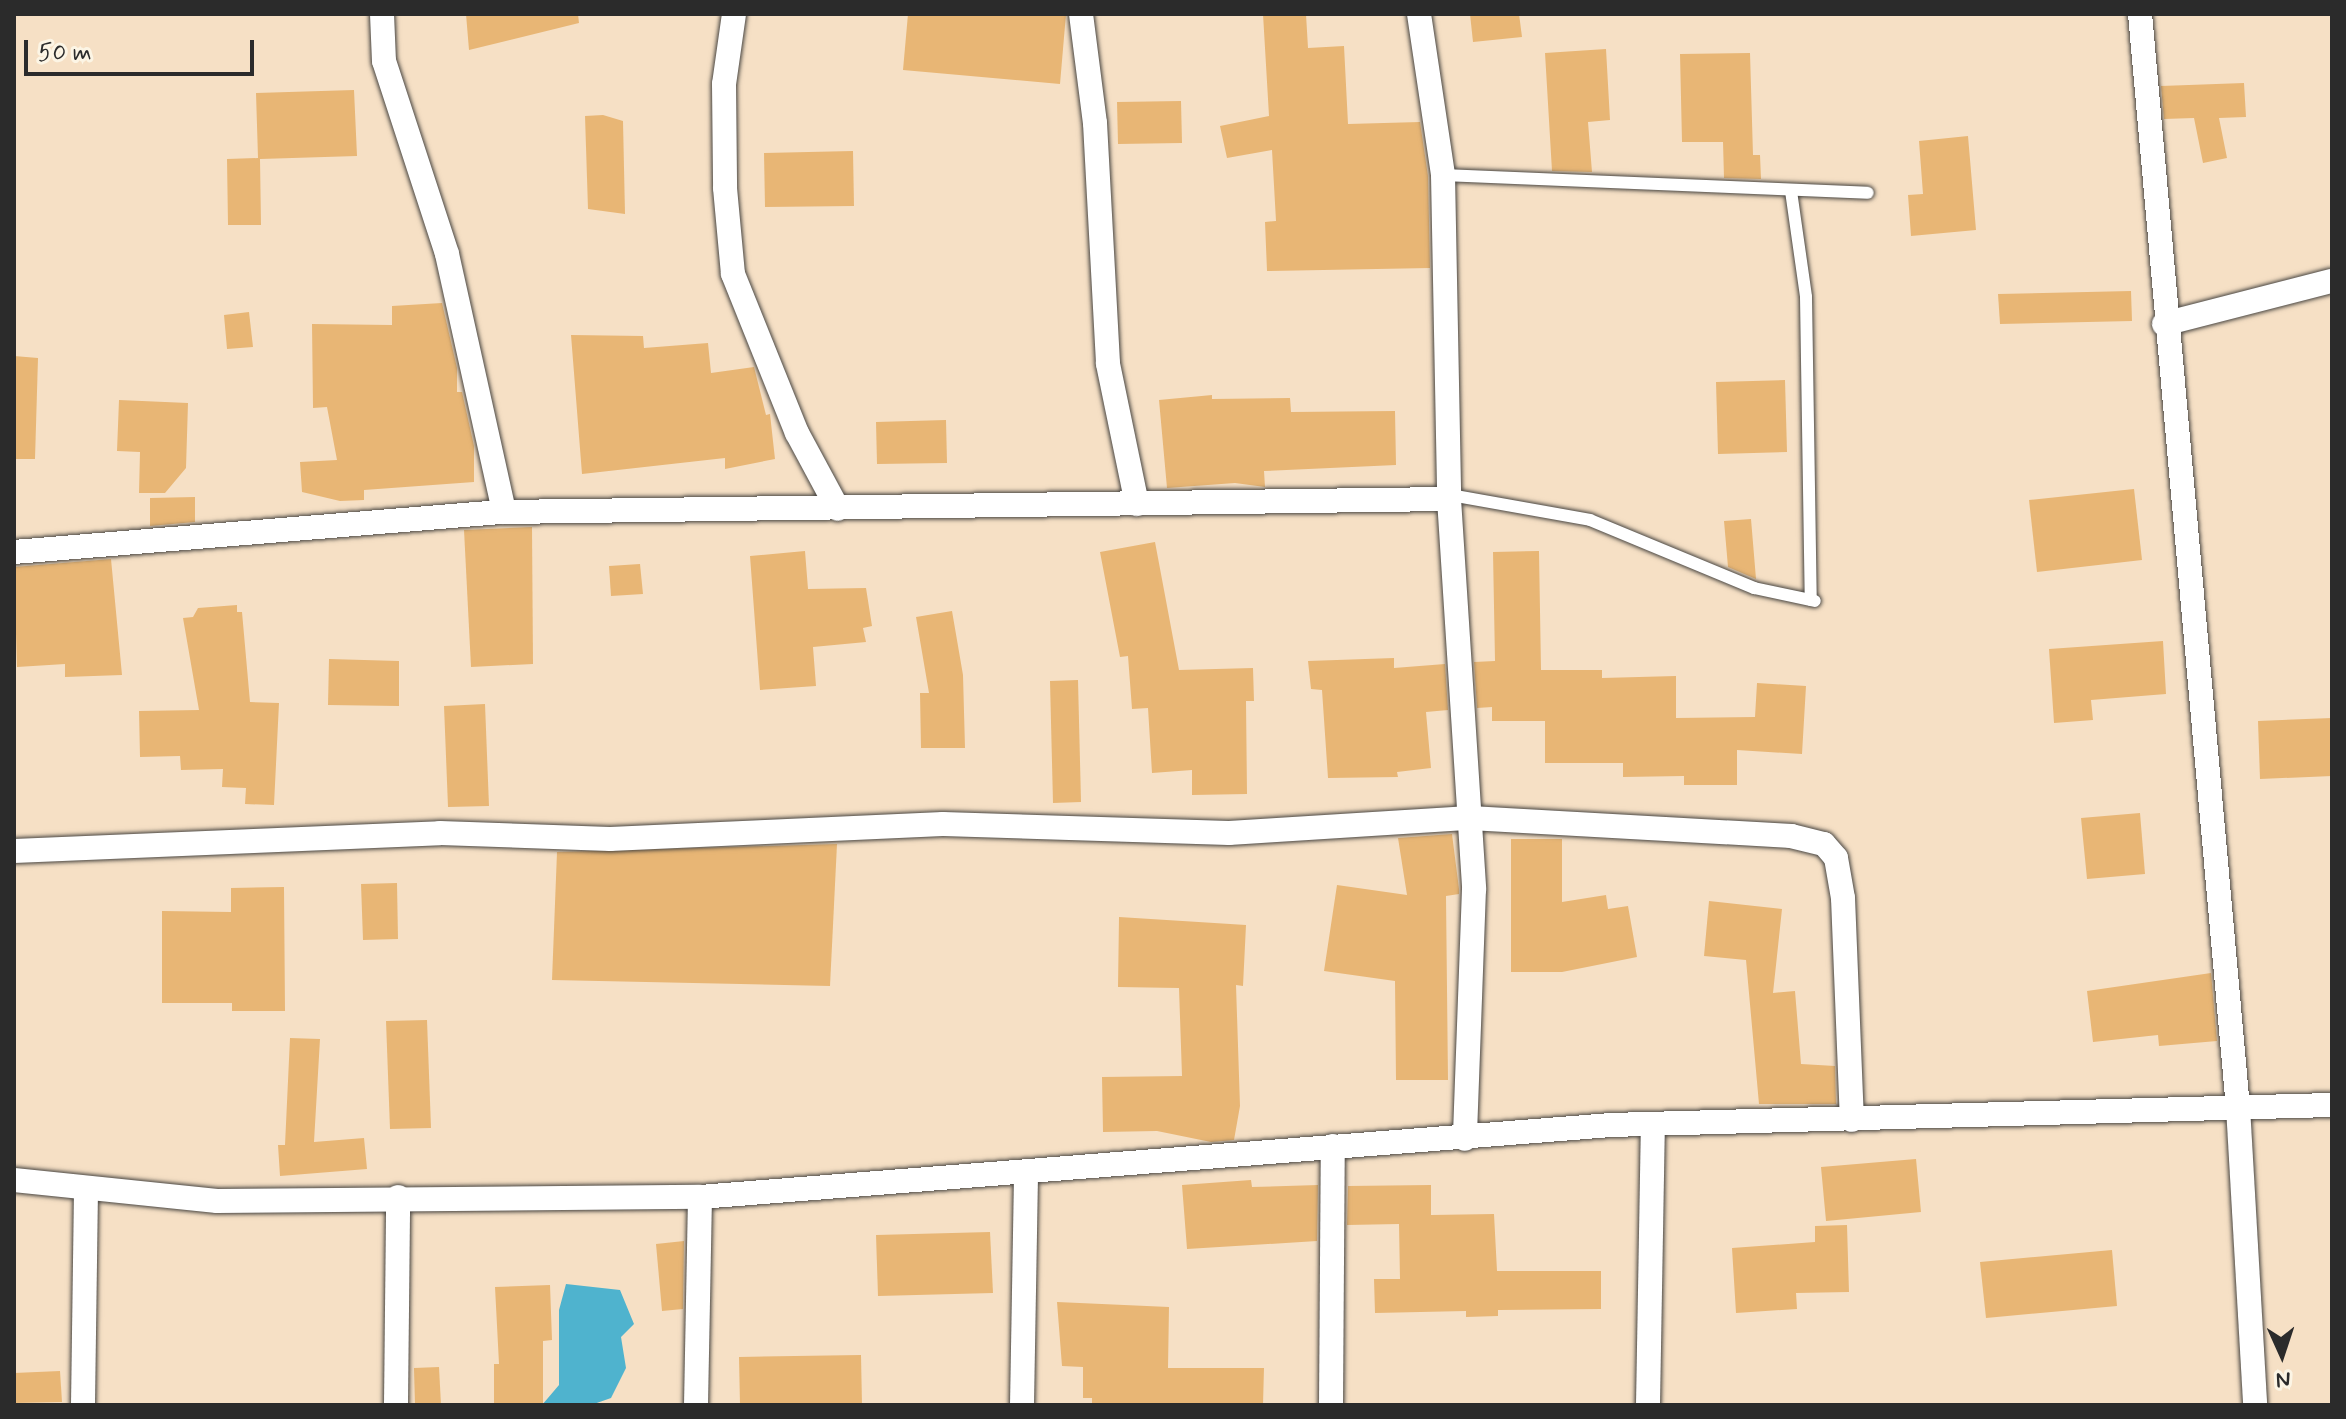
<!DOCTYPE html>
<html>
<head>
<meta charset="utf-8">
<style>
	body { margin:0 }
	#map { position:relative; width:2346px; height:1419px; overflow:hidden; background:#f6e0c5; font-family:Mynerve,sans-serif }
	div>[style] { position:absolute }
	.water>* { inset:0; background:#4fb3ce }
	.building>* { inset:0; background:#e8b675 }
	.roads { filter:drop-shadow(0 0 2px #494642) drop-shadow(0 0 2px #494642) }
	.service>* { height:12px; margin:-6px; padding:0 6px; transform-origin:6px; border-radius:6px; background:#fff }
	.minor>* { height:24px; margin:-12px; padding:0 12px; transform-origin:12px; border-radius:12px; background:#fff }
	span { translate:-50% -50%; white-space:nowrap; text-align:center; line-height:1.15; -webkit-text-stroke:8px #fcf5e5; paint-order:stroke }
	.frame { position:absolute; inset:0; border:16px solid #2b2b2b; pointer-events:none }
	.north { position:absolute; left:2242px; top:1315px; width:80px; height:80px; -webkit-text-stroke:6px #fcf5e5; paint-order:stroke; rotate:177deg; font-size:22px; font-weight:700; line-height:32px; text-align:center; color:#2b2b2b }
	.north::after { content:''; display:block; margin:auto; width:28px; height:36px; background:#2b2b2b; clip-path:polygon(50% 0,100% 100%,50% 72%,0 100%) }
	.scale { position:absolute; left:24px; top:40px; width:230px; height:36px; box-sizing:border-box; border:4px solid #2b2b2b; border-top:0; padding-left:10px; font-size:24px; line-height:28px; white-space:nowrap; color:#2b2b2b; -webkit-text-stroke:6px #fcf5e5; paint-order:stroke }
</style>
</head>
<body>
<div id="map">
	<div class="water">
		<i style="clip-path:polygon(566px 1284px,620px 1290px,634px 1324px,621px 1337px,626px 1368px,611px 1398px,591px 1405px,542px 1405px,559px 1385px,559px 1310px)"></i>
	</div>
	<div class="building">
		<i style="clip-path:polygon(466px 14px,578px 14px,579px 23px,469px 50px)"></i>
		<i style="clip-path:polygon(908px 14px,1066px 14px,1060px 84px,903px 70px)"></i>
		<i style="clip-path:polygon(1263px 14px,1306px 14px,1308px 48px,1344px 46px,1348px 124px,1420px 122px,1428px 176px,1430px 268px,1267px 271px,1265px 222px,1276px 221px,1272px 150px,1227px 158px,1220px 126px,1269px 116px)"></i>
		<i style="clip-path:polygon(1470px 14px,1519px 14px,1522px 37px,1473px 42px)"></i>
		<i style="clip-path:polygon(1606px 49px,1610px 120px,1588px 122px,1592px 172px,1552px 171px,1545px 53px)"></i>
		<i style="clip-path:polygon(1750px 53px,1753px 155px,1760px 155px,1761px 179px,1724px 178px,1723px 142px,1682px 142px,1680px 54px)"></i>
		<i style="clip-path:polygon(2244px 83px,2246px 117px,2219px 118px,2227px 158px,2203px 163px,2194px 118px,2164px 119px,2161px 86px)"></i>
		<i style="clip-path:polygon(354px 90px,357px 156px,260px 159px,261px 225px,228px 225px,227px 159px,258px 158px,256px 93px)"></i>
		<i style="clip-path:polygon(1181px 101px,1182px 143px,1118px 144px,1117px 102px)"></i>
		<i style="clip-path:polygon(603px 115px,623px 121px,625px 214px,588px 209px,585px 116px)"></i>
		<i style="clip-path:polygon(1968px 136px,1976px 230px,1911px 236px,1908px 195px,1923px 194px,1919px 141px)"></i>
		<i style="clip-path:polygon(853px 151px,854px 206px,765px 207px,764px 153px)"></i>
		<i style="clip-path:polygon(2131px 291px,2132px 321px,2000px 324px,1998px 294px)"></i>
		<i style="clip-path:polygon(442px 303px,457px 368px,457px 392px,462px 392px,474px 446px,474px 482px,364px 490px,364px 500px,340px 501px,302px 492px,300px 462px,337px 460px,327px 407px,313px 408px,312px 324px,392px 325px,392px 306px)"></i>
		<i style="clip-path:polygon(249px 312px,253px 347px,227px 349px,224px 315px)"></i>
		<i style="clip-path:polygon(571px 335px,643px 336px,644px 348px,708px 343px,711px 373px,754px 367px,766px 415px,770px 414px,775px 459px,725px 469px,725px 458px,582px 474px)"></i>
		<i style="clip-path:polygon(14px 356px,38px 358px,35px 459px,14px 459px)"></i>
		<i style="clip-path:polygon(1785px 380px,1787px 452px,1718px 454px,1716px 382px)"></i>
		<i style="clip-path:polygon(1212px 395px,1212px 399px,1290px 398px,1291px 412px,1395px 411px,1396px 465px,1264px 471px,1265px 487px,1235px 483px,1167px 488px,1159px 400px)"></i>
		<i style="clip-path:polygon(119px 400px,188px 403px,186px 468px,165px 493px,139px 493px,140px 452px,117px 451px)"></i>
		<i style="clip-path:polygon(946px 420px,947px 463px,877px 464px,876px 422px)"></i>
		<i style="clip-path:polygon(2134px 489px,2142px 560px,2037px 572px,2029px 500px)"></i>
		<i style="clip-path:polygon(195px 497px,195px 522px,150px 526px,150px 498px)"></i>
		<i style="clip-path:polygon(1751px 519px,1756px 579px,1728px 567px,1724px 521px)"></i>
		<i style="clip-path:polygon(532px 527px,533px 664px,471px 667px,464px 530px)"></i>
		<i style="clip-path:polygon(1155px 542px,1179px 670px,1253px 668px,1254px 701px,1246px 701px,1247px 794px,1192px 795px,1192px 770px,1152px 773px,1148px 708px,1132px 709px,1128px 656px,1120px 657px,1100px 552px)"></i>
		<i style="clip-path:polygon(805px 551px,808px 589px,866px 588px,872px 626px,863px 628px,866px 642px,813px 647px,816px 686px,760px 690px,750px 556px)"></i>
		<i style="clip-path:polygon(1539px 551px,1541px 670px,1602px 670px,1602px 678px,1676px 676px,1676px 718px,1755px 717px,1757px 683px,1806px 686px,1802px 754px,1737px 750px,1737px 785px,1684px 785px,1684px 776px,1623px 777px,1623px 763px,1545px 763px,1545px 721px,1492px 721px,1492px 707px,1477px 708px,1474px 662px,1495px 661px,1493px 552px)"></i>
		<i style="clip-path:polygon(111px 559px,122px 675px,65px 677px,65px 664px,17px 667px,14px 567px)"></i>
		<i style="clip-path:polygon(640px 564px,643px 594px,611px 596px,609px 566px)"></i>
		<i style="clip-path:polygon(237px 605px,237px 612px,242px 612px,250px 702px,279px 703px,274px 805px,245px 804px,246px 788px,222px 787px,223px 769px,181px 770px,180px 756px,140px 757px,139px 711px,199px 710px,183px 618px,193px 617px,198px 608px)"></i>
		<i style="clip-path:polygon(952px 611px,963px 675px,965px 748px,921px 748px,920px 693px,929px 693px,916px 617px)"></i>
		<i style="clip-path:polygon(2163px 641px,2166px 694px,2091px 700px,2093px 720px,2054px 723px,2049px 649px)"></i>
		<i style="clip-path:polygon(1394px 658px,1394px 668px,1445px 664px,1448px 710px,1426px 712px,1431px 768px,1397px 772px,1398px 777px,1328px 778px,1322px 690px,1311px 689px,1308px 661px)"></i>
		<i style="clip-path:polygon(329px 659px,399px 661px,399px 706px,328px 705px)"></i>
		<i style="clip-path:polygon(1078px 680px,1081px 802px,1053px 803px,1050px 681px)"></i>
		<i style="clip-path:polygon(485px 704px,489px 806px,448px 807px,444px 706px)"></i>
		<i style="clip-path:polygon(2332px 718px,2332px 776px,2260px 779px,2258px 721px)"></i>
		<i style="clip-path:polygon(2140px 813px,2145px 874px,2087px 879px,2081px 818px)"></i>
		<i style="clip-path:polygon(1452px 834px,1459px 889px,1459px 894px,1446px 896px,1448px 1080px,1396px 1080px,1395px 981px,1324px 971px,1337px 885px,1407px 895px,1398px 838px)"></i>
		<i style="clip-path:polygon(1511px 839px,1562px 839px,1562px 902px,1606px 895px,1608px 909px,1628px 906px,1637px 957px,1562px 972px,1511px 972px)"></i>
		<i style="clip-path:polygon(837px 844px,830px 986px,552px 980px,557px 852px)"></i>
		<i style="clip-path:polygon(397px 883px,398px 939px,363px 940px,361px 884px)"></i>
		<i style="clip-path:polygon(284px 887px,285px 1011px,232px 1011px,232px 1003px,162px 1003px,162px 911px,231px 912px,231px 888px)"></i>
		<i style="clip-path:polygon(1709px 901px,1782px 909px,1773px 993px,1795px 991px,1801px 1064px,1835px 1066px,1836px 1104px,1759px 1104px,1746px 960px,1704px 956px)"></i>
		<i style="clip-path:polygon(1119px 917px,1246px 925px,1243px 986px,1236px 985px,1240px 1106px,1234px 1140px,1211px 1142px,1157px 1131px,1103px 1132px,1102px 1077px,1182px 1076px,1179px 988px,1118px 987px)"></i>
		<i style="clip-path:polygon(2211px 973px,2217px 1041px,2159px 1046px,2158px 1035px,2093px 1042px,2087px 991px)"></i>
		<i style="clip-path:polygon(427px 1020px,431px 1128px,390px 1129px,386px 1021px)"></i>
		<i style="clip-path:polygon(290px 1038px,320px 1039px,314px 1142px,364px 1138px,367px 1169px,280px 1176px,278px 1145px,285px 1145px)"></i>
		<i style="clip-path:polygon(1916px 1159px,1921px 1212px,1826px 1221px,1821px 1167px)"></i>
		<i style="clip-path:polygon(1251px 1180px,1252px 1187px,1318px 1185px,1317px 1241px,1187px 1249px,1182px 1185px)"></i>
		<i style="clip-path:polygon(1431px 1185px,1431px 1215px,1494px 1214px,1497px 1271px,1601px 1271px,1601px 1309px,1498px 1310px,1498px 1316px,1466px 1317px,1466px 1311px,1375px 1313px,1374px 1279px,1400px 1279px,1399px 1224px,1347px 1225px,1348px 1186px)"></i>
		<i style="clip-path:polygon(1847px 1225px,1849px 1292px,1796px 1293px,1797px 1309px,1736px 1313px,1732px 1248px,1815px 1242px,1815px 1226px)"></i>
		<i style="clip-path:polygon(990px 1232px,993px 1293px,878px 1296px,876px 1235px)"></i>
		<i style="clip-path:polygon(684px 1241px,683px 1309px,662px 1311px,656px 1244px)"></i>
		<i style="clip-path:polygon(2112px 1250px,2117px 1306px,1986px 1318px,1980px 1262px)"></i>
		<i style="clip-path:polygon(550px 1285px,552px 1340px,543px 1341px,543px 1405px,494px 1405px,494px 1364px,499px 1364px,495px 1287px)"></i>
		<i style="clip-path:polygon(1057px 1302px,1169px 1307px,1168px 1368px,1264px 1368px,1263px 1405px,1092px 1405px,1092px 1398px,1083px 1398px,1083px 1367px,1062px 1366px)"></i>
		<i style="clip-path:polygon(861px 1355px,862px 1405px,740px 1405px,739px 1357px)"></i>
		<i style="clip-path:polygon(439px 1367px,441px 1405px,415px 1405px,414px 1368px)"></i>
		<i style="clip-path:polygon(60px 1371px,62px 1402px,14px 1403px,14px 1373px)"></i>
	</div>
	<div class="roads">
		<div class="service">
			<i style="left:1443px;top:175px;width:425px;rotate:2.4deg"></i>
			<i style="left:1791px;top:191px;width:107px;rotate:81.9deg"></i>
			<i style="left:1806px;top:297px;width:303px;rotate:89.1deg"></i>
			<i style="left:1450px;top:495px;width:142px;rotate:10.1deg"></i>
			<i style="left:1590px;top:520px;width:178px;rotate:22.5deg"></i>
			<i style="left:1754px;top:588px;width:62px;rotate:12deg"></i>
		</div>
		<div class="minor">
			<i style="left:382px;top:14px;width:47px;rotate:87.6deg"></i>
			<i style="left:384px;top:61px;width:203px;rotate:71.9deg"></i>
			<i style="left:447px;top:254px;width:264px;rotate:77.5deg"></i>
			<i style="left:734px;top:14px;width:71px;rotate:98.1deg"></i>
			<i style="left:724px;top:84px;width:104px;rotate:89.4deg"></i>
			<i style="left:725px;top:188px;width:86px;rotate:84.7deg"></i>
			<i style="left:733px;top:274px;width:171px;rotate:68.1deg"></i>
			<i style="left:797px;top:433px;width:86px;rotate:61.7deg"></i>
			<i style="left:1081px;top:14px;width:110px;rotate:82.7deg"></i>
			<i style="left:1095px;top:123px;width:241px;rotate:86.9deg"></i>
			<i style="left:1108px;top:364px;width:143px;rotate:78.3deg"></i>
			<i style="left:1419px;top:14px;width:163px;rotate:81.5deg"></i>
			<i style="left:1443px;top:175px;width:324px;rotate:88.9deg"></i>
			<i style="left:1449px;top:499px;width:391px;rotate:86.3deg"></i>
			<i style="left:1474px;top:889px;width:250px;rotate:92.1deg"></i>
			<i style="left:2140px;top:14px;width:1097px;rotate:84.88deg"></i>
			<i style="left:2238px;top:1107px;width:298px;rotate:86.7deg"></i>
			<i style="left:2164px;top:324px;width:173px;rotate:-14.4deg"></i>
			<i style="left:14px;top:552px;width:492px;rotate:-4.7deg"></i>
			<i style="left:504px;top:512px;width:945px;rotate:-0.79deg"></i>
			<i style="left:14px;top:851px;width:426px;rotate:-2.4deg"></i>
			<i style="left:440px;top:833px;width:170px;rotate:2deg"></i>
			<i style="left:610px;top:839px;width:333px;rotate:-2.6deg"></i>
			<i style="left:943px;top:824px;width:286px;rotate:1.8deg"></i>
			<i style="left:1229px;top:833px;width:241px;rotate:-3.6deg"></i>
			<i style="left:1470px;top:818px;width:322px;rotate:3.2deg"></i>
			<i style="left:1791px;top:836px;width:34px;rotate:14deg"></i>
			<i style="left:1824px;top:844px;width:18px;rotate:49deg"></i>
			<i style="left:1836px;top:858px;width:41px;rotate:80.1deg"></i>
			<i style="left:1843px;top:898px;width:222px;rotate:87.7deg"></i>
			<i style="left:14px;top:1180px;width:204px;rotate:5.9deg"></i>
			<i style="left:217px;top:1201px;width:483px;rotate:-0.5deg"></i>
			<i style="left:700px;top:1197px;width:913px;rotate:-4.52deg"></i>
			<i style="left:1610px;top:1125px;width:722px;rotate:-1.59deg"></i>
			<i style="left:83px;top:1405px;width:217px;rotate:-89.2deg"></i>
			<i style="left:396px;top:1405px;width:208px;rotate:-89.4deg"></i>
			<i style="left:696px;top:1405px;width:208px;rotate:-88.9deg"></i>
			<i style="left:1022px;top:1405px;width:232px;rotate:-89deg"></i>
			<i style="left:1331px;top:1405px;width:259px;rotate:-89.6deg"></i>
			<i style="left:1648px;top:1405px;width:278px;rotate:-89deg"></i>
		</div>
	</div>
	<div class="frame"></div>
	<div class="north">N</div>
	<div class="scale">50 m</div>
</div>
</body>
</html>
